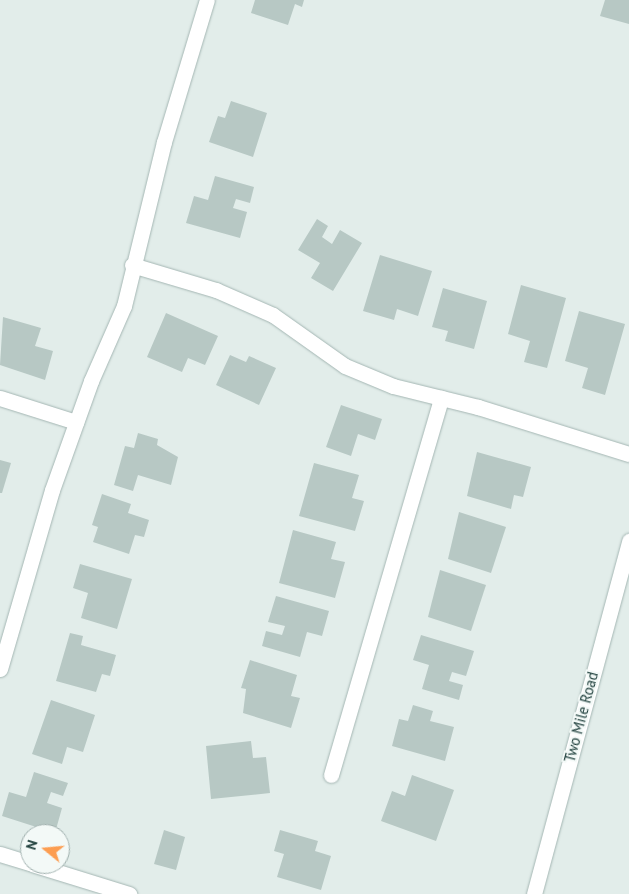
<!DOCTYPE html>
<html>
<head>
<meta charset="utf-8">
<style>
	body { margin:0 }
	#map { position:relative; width:629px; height:894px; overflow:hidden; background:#e2edea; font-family:"PT Sans",sans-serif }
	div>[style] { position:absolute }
	.building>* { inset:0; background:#b7c8c4 }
	.roads { filter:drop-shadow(0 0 1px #a4b6b3) drop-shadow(0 0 1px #a4b6b3) }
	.minor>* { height:15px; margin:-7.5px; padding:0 7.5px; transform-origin:7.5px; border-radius:7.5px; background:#fff }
	.tertiary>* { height:15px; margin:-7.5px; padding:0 7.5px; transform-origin:7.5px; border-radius:7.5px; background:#fff }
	span { translate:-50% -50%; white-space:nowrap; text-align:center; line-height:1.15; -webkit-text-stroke:4px #f3f9f7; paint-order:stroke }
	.street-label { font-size:15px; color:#20403d }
	.north { position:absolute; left:20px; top:824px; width:50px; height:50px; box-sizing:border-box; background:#f3f9f7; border:1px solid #9fafad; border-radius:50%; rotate:287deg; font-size:14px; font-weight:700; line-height:20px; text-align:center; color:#20403d }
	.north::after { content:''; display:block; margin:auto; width:18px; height:22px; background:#fc9d51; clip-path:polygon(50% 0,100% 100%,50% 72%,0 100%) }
</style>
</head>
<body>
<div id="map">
	<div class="building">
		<i style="clip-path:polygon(255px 0,304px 0,302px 7px,295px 4px,288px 25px,251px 13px)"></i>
		<i style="clip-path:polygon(605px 0,629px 0,629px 24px,600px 16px)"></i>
		<i style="clip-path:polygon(231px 101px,267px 113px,253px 157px,209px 142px,218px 116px,225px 118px)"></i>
		<i style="clip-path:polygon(215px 176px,254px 187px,250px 203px,236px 199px,233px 208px,247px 212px,240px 238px,186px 223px,194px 196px,208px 200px)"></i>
		<i style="clip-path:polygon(317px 219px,328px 226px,322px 237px,332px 244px,340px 230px,362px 243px,333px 291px,311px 278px,320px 263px,298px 250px)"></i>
		<i style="clip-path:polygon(380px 255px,432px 271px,418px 316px,397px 309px,394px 320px,363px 311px)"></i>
		<i style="clip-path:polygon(521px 285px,566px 298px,547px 368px,524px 362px,530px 341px,508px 334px)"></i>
		<i style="clip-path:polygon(443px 288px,487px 301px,474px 349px,445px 341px,448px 331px,432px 327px)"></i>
		<i style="clip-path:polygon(579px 311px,625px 324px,605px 395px,582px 388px,588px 368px,565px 361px)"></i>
		<i style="clip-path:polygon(166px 313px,218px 336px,205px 365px,188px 358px,182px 372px,147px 357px)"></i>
		<i style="clip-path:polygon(3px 317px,41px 328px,35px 346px,53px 351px,45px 380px,0 365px)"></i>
		<i style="clip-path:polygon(230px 355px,246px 362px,249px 356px,276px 368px,259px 405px,216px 385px)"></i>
		<i style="clip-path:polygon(341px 405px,382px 419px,375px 440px,358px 434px,351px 456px,326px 447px)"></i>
		<i style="clip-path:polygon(138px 433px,158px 439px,157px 445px,178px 457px,171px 485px,138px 475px,133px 491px,114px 485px,125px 446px,134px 448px)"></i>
		<i style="clip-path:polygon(477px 452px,531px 467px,523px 497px,514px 495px,511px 509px,467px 496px)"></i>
		<i style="clip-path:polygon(0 460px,11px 463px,2px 493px,0 493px)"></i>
		<i style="clip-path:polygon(314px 463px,359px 475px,352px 498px,364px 501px,355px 531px,299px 516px)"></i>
		<i style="clip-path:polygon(102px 494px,131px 504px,128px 513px,149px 520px,144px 537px,135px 535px,129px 554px,93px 542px,98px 527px,92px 525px)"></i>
		<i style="clip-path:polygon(459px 512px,506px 527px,491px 573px,448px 559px)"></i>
		<i style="clip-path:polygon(293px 530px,336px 542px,331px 559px,345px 562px,335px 598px,279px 583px)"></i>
		<i style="clip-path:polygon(80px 564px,132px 579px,117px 629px,81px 618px,88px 593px,73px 588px)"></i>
		<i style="clip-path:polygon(440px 570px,486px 585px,471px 631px,428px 617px)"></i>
		<i style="clip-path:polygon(276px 596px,329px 611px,322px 636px,307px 632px,300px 657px,262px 646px,266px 631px,282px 635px,285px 626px,268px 622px)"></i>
		<i style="clip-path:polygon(70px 633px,83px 636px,81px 645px,116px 655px,110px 676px,102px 674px,96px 692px,56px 681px)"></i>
		<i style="clip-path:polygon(421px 635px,474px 651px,466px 676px,452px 672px,449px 681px,463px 685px,459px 700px,422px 689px,429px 665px,413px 660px)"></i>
		<i style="clip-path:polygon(250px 660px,297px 675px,291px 696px,300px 698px,291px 728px,243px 713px,246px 689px,241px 688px)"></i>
		<i style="clip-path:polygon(51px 700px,95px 715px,83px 752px,67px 747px,62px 764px,32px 754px)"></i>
		<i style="clip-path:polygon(413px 705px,433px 711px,430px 721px,454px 727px,445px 761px,392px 746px,399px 719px,408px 721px)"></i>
		<i style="clip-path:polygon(251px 741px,253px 758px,266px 757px,270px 793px,211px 799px,206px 746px)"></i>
		<i style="clip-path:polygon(34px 772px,68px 783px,63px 796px,51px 792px,47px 803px,62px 808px,55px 833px,2px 816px,9px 792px,26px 797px)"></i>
		<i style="clip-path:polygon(412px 775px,454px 790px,436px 841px,381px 821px,392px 791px,405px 796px)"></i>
		<i style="clip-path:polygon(164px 830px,185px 837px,176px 870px,154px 864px)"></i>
		<i style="clip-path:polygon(280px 830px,318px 841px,315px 851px,331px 856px,321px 890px,277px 877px,284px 854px,274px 851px)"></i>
	</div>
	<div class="roads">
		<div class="minor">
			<i style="left:132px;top:265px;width:88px;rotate:16.6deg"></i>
			<i style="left:216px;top:290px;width:62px;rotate:23.7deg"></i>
			<i style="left:273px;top:315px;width:88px;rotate:35.3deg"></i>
			<i style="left:345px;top:366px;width:52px;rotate:22.6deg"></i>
			<i style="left:393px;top:386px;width:88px;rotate:13.9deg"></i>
			<i style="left:478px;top:407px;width:158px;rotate:17.3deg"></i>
			<i style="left:0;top:398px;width:80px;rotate:17.5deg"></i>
			<i style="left:0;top:669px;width:186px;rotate:-73.8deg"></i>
			<i style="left:52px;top:490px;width:116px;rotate:-70.3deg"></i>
			<i style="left:91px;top:381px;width:82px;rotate:-66.3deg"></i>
			<i style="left:124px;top:306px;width:169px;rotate:-76.3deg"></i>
			<i style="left:164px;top:142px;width:148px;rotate:-73.2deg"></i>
			<i style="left:331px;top:775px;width:393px;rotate:-73.7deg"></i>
			<i style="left:0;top:854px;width:31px;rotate:17deg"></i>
			<i style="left:32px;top:864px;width:102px;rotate:17.2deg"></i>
		</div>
		<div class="tertiary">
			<i style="left:534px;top:894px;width:366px;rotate:-74.9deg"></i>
		</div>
	</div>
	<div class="street-label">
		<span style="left:581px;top:717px;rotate:-75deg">Two Mile Road</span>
	</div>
	<div class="north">N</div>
</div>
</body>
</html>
